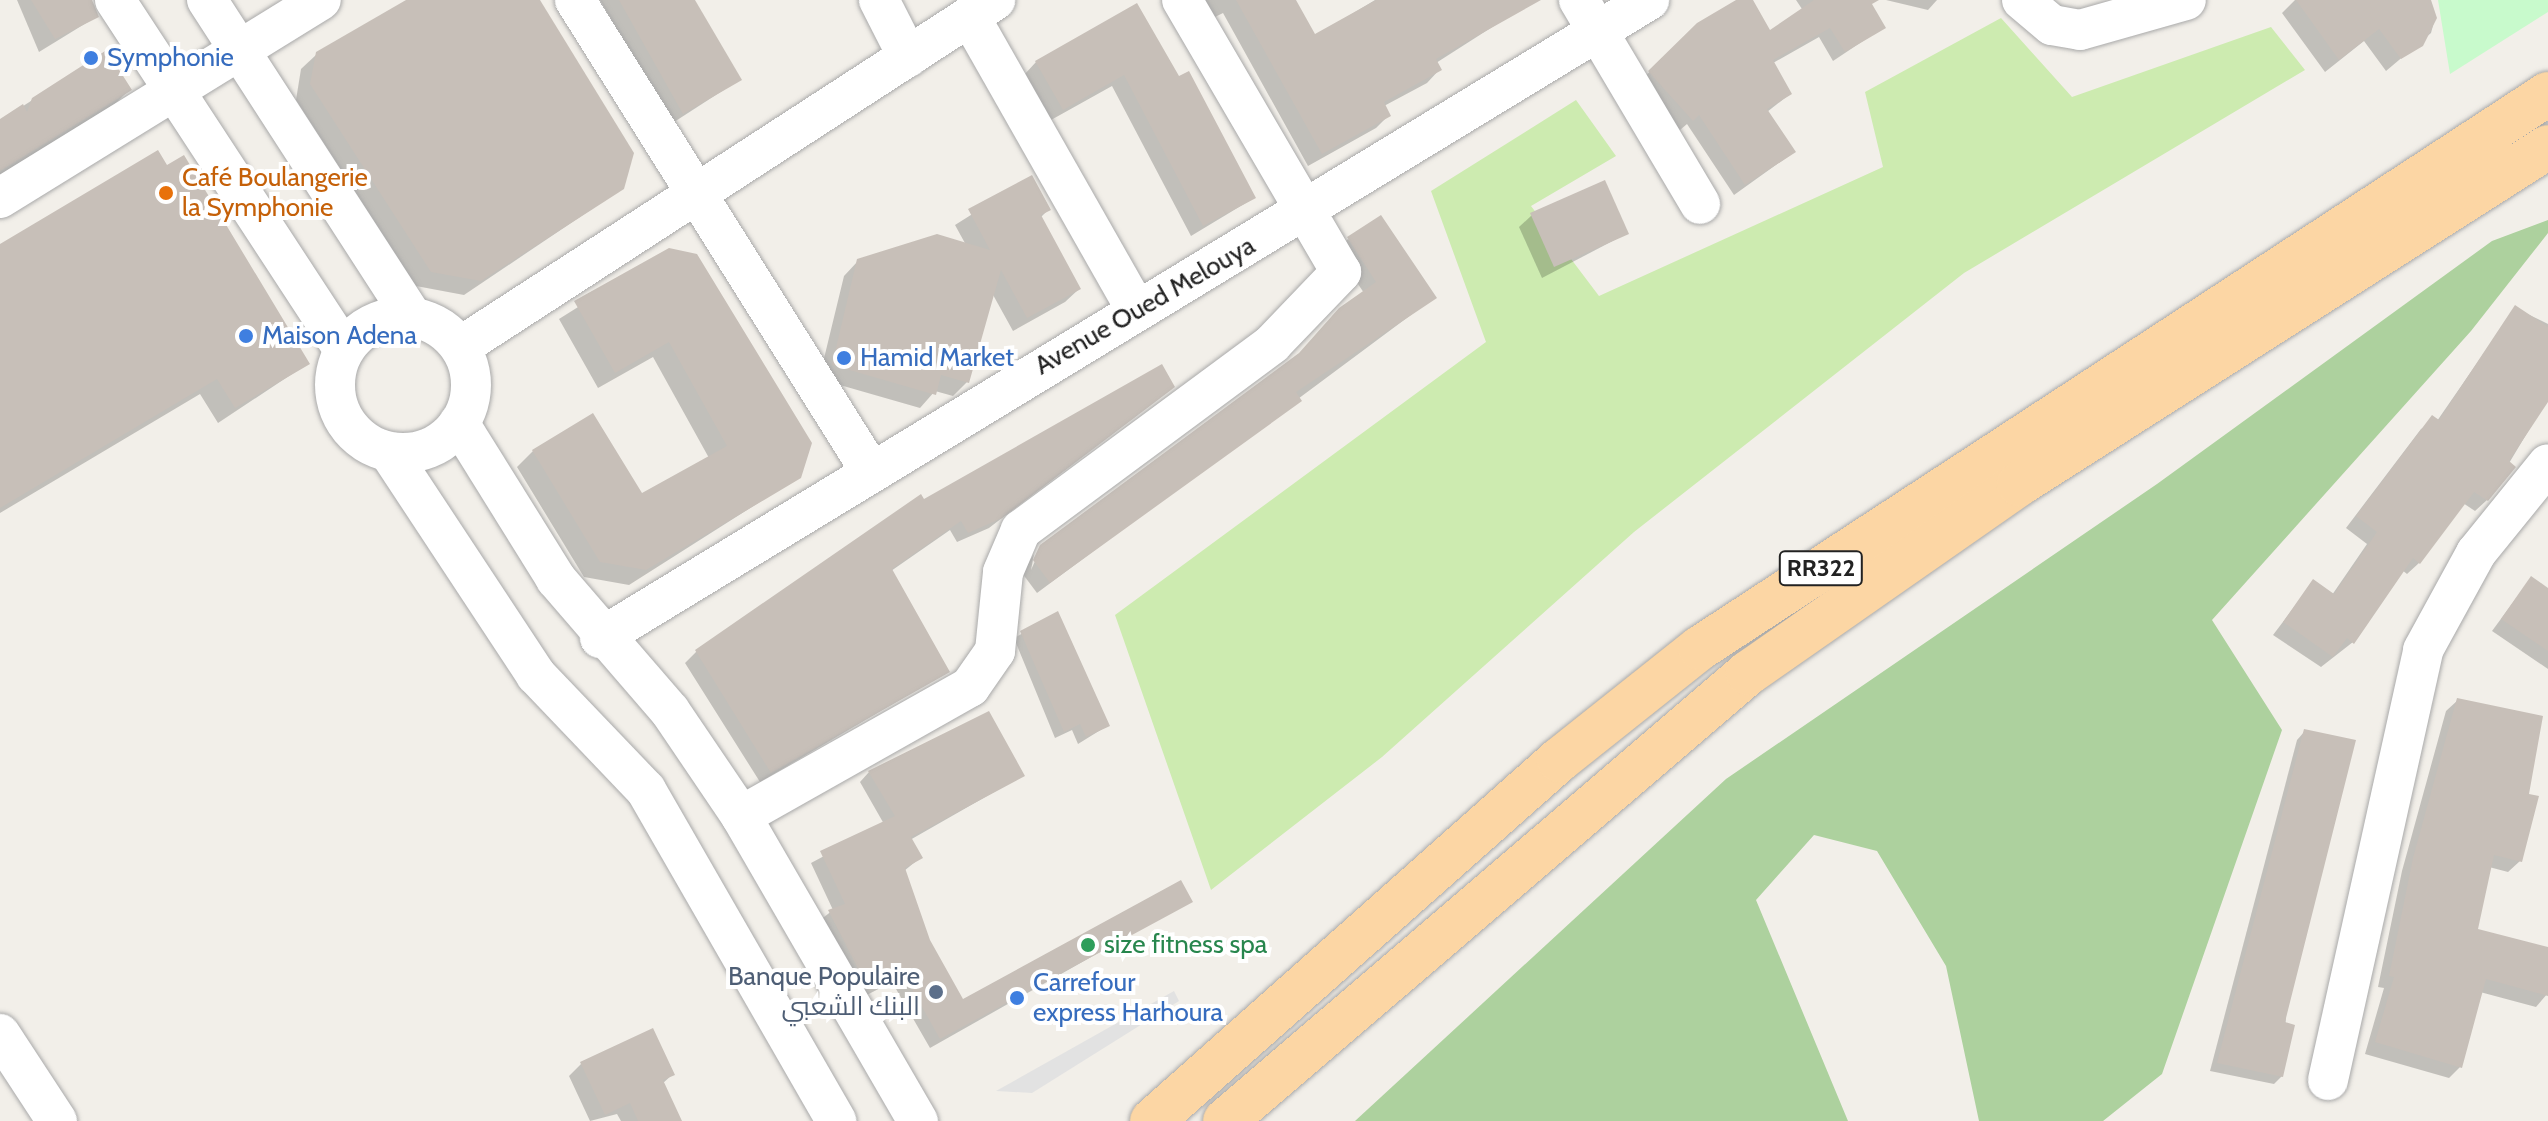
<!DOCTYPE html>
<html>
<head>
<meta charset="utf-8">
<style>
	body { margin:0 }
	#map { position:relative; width:2548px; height:1121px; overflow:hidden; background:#f2efe9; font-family:Cabin,Cairo,sans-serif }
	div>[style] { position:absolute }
	.grass>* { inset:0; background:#cdebb0 }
	.forest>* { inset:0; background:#add19e }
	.park>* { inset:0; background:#c8facc }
	.parking>* { inset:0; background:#e2e2e2 }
	.shadow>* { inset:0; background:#0003 }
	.building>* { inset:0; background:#c7bfb8 }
	.roads { filter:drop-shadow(0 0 2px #a9a9a9) drop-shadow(0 0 2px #a9a9a9) }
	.minor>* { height:40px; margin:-20px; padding:0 20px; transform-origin:20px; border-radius:20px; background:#fff }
	.minor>.ring { margin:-20px; padding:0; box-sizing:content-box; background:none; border:40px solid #fff; border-radius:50% }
	.major>* { height:44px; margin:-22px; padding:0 22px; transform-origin:22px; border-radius:22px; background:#fcd6a4 }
	.dots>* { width:22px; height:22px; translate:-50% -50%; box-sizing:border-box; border:4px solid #fff; border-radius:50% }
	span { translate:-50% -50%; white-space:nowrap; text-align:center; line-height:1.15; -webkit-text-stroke:8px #fff; paint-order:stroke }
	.shield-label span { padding:2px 6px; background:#fff; border:2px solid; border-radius:6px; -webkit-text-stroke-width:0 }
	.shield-label { font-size:24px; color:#222; font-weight:700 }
	.shop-label { font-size:26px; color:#366cbe }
	.left { translate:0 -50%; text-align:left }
	.food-label { font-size:26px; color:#c56008 }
	.street-label { font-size:26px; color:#222 }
	.leisure-label { font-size:26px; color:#27864d }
	.service-label { font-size:26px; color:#4e5e75 }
	.right { translate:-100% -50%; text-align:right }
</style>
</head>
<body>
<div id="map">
	<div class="grass">
		<i style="clip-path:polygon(2001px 18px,2072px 97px,2271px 27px,2305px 70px,1964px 273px,1634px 532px,1382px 757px,1211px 890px,1115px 615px,1486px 342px,1431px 191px,1576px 100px,1616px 156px,1531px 206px,1599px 296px,1883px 167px,1865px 92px)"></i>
	</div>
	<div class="forest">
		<i style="clip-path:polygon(2548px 220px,2548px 233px,2471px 331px,2212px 620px,2282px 730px,2162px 1074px,2103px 1121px,1979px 1121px,1946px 966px,1877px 851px,1814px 835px,1756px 900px,1848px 1121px,1355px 1121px,1726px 779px,2157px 484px,2492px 241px)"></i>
	</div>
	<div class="park">
		<i style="clip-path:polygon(2438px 0,2548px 0,2548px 12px,2450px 74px)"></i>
	</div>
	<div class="parking">
		<i style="clip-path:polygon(1174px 991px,1179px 1001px,1032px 1093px,996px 1091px)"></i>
	</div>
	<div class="shadow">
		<i style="clip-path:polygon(17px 0,87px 0,96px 17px,39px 52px)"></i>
		<i style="clip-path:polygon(410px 0,538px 0,623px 188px,464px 295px,416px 286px,296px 100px,301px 69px,317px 54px)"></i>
		<i style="clip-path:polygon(600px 0,692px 0,739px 80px,671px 124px)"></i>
		<i style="clip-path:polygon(1203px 0,1294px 0,1314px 37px,1375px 0,1503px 0,1511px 15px,1436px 63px,1440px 69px,1427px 83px,1384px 106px,1389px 115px,1376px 128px,1308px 166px,1223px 13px,1213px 18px)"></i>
		<i style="clip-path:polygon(1740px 0,1751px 0,1769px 33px,1804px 12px,1796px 0,1867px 0,1884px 27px,1833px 61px,1819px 37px,1773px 63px,1790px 94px,1767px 112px,1794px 152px,1734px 195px,1687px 124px,1680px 130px,1638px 83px,1698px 25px)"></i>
		<i style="clip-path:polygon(1886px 0,1937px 0,1928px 10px)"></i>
		<i style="clip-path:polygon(2295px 0,2427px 0,2435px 18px,2431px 33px,2386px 71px,2364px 41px,2325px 72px,2282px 13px)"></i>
		<i style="clip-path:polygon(1036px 62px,1178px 79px,1254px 198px,1191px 236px,1112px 86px,1051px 120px,1024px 75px)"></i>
		<i style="clip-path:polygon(115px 68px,129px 90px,114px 105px,0 179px,0 121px,34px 99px)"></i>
		<i style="clip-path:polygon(1031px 177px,1049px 209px,1040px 218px,1079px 289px,1065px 302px,1013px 331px,992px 293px,967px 382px,953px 396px,935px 391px,920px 408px,819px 379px,844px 276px,858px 261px,966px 245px,955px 225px)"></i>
		<i style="clip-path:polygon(1532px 215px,1626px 234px,1542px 278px,1519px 227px)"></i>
		<i style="clip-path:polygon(1348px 239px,1435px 297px,1037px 593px,1022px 573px,1034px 554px,1031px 570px,1041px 548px,1296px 358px,1364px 293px,1336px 251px)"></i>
		<i style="clip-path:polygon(0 246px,307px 364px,218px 423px,200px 394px,0 513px)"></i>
		<i style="clip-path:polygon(669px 250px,799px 477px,629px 585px,584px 577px,517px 467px,533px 451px,641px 496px,709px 458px,653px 357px,598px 388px,559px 319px)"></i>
		<i style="clip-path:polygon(2515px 308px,2548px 324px,2548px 398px,2487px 500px,2475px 511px,2463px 503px,2419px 563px,2407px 574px,2402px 570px,2353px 642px,2321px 667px,2273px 635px,2313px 582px,2332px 595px,2367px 544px,2346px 528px,2421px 429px,2437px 421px)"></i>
		<i style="clip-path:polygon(1173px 387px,989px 528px,957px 542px,950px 530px,891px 571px,947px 672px,760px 782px,685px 663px,696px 652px,920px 497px,924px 502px)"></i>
		<i style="clip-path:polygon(2531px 578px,2548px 590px,2548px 669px,2492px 631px)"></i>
		<i style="clip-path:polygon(1057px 614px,1107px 726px,1078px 744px,1072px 730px,1055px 738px,1014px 638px)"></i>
		<i style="clip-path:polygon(2458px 700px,2527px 795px,2520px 861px,2508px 872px,2489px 867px,2476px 931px,2548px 949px,2548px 993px,2536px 1007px,2480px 992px,2460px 1067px,2449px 1078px,2365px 1054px,2384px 988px,2378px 987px,2402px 871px,2446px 711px)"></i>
		<i style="clip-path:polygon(2305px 731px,2282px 1076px,2274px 1084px,2210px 1071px,2297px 740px)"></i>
		<i style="clip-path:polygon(869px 772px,1022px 776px,910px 840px,920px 858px,904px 871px,928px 941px,962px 1002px,1190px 901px,930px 1048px,892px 982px,859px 999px,819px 921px,833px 910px,811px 863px,884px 824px,860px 782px)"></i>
		<i style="clip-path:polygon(581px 1064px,673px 1074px,662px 1084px,670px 1121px,621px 1121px,617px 1114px,590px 1121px,569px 1076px)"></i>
	</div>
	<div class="building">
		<i style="clip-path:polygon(31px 0,92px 0,99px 17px,55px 39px)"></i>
		<i style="clip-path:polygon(406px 0,540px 0,634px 153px,624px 189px,481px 281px,431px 272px,310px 84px,316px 52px)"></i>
		<i style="clip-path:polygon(619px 0,695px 0,742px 80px,683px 114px)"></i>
		<i style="clip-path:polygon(1236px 0,1296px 0,1315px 34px,1376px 0,1541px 0,1436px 59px,1442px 70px,1384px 102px,1391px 116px,1322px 154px)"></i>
		<i style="clip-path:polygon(1736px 0,1753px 0,1770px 30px,1814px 0,1879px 0,1872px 4px,1886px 28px,1845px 52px,1830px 28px,1773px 60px,1792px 94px,1767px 109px,1796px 152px,1745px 185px,1699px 115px,1693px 121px,1648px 71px,1697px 23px)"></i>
		<i style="clip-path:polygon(2296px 0,2431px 0,2437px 18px,2423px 46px,2401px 59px,2379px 29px,2339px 60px)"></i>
		<i style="clip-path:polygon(1137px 3px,1179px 76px,1189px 71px,1256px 198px,1203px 226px,1124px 75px,1063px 110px,1035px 61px)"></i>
		<i style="clip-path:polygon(116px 44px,123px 54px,118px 68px,132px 90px,0 171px,0 119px,23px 104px,27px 112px,32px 98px)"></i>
		<i style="clip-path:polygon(158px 150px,167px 165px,184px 155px,310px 364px,235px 408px,217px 379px,0 508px,0 244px)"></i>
		<i style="clip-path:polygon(1032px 175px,1051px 210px,1041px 215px,1081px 289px,1027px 318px,1001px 270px,969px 383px,941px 375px,936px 395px,832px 365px,857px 259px,937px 234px,990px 250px,968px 209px)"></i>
		<i style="clip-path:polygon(1605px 180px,1629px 234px,1554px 267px,1530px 213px)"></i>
		<i style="clip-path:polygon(1381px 215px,1437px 298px,1296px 392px,1302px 401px,1050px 583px,1033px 560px,1040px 545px,1299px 353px,1339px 308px,1376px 282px,1347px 237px)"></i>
		<i style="clip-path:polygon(669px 248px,697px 254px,812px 443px,801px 478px,646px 570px,600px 562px,532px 450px,593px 413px,642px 493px,727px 446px,669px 342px,615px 373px,574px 301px)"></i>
		<i style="clip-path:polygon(2515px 305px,2548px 327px,2548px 402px,2509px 461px,2516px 467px,2488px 501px,2474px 492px,2420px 564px,2413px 558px,2354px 644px,2347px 638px,2333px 657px,2283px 622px,2313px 579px,2334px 594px,2377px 532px,2356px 516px,2432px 415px,2439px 420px)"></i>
		<i style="clip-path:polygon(1162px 364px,1175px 387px,1002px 518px,968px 533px,961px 521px,892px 569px,950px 672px,771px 773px,695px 650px,921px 494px,924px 499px)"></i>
		<i style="clip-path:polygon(2531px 576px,2548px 588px,2548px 651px,2501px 619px)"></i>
		<i style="clip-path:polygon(1058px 611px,1110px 726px,1086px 737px,1080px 724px,1064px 732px,1020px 631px)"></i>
		<i style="clip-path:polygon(2457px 698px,2543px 716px,2529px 794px,2539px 796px,2522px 862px,2494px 855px,2478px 929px,2548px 947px,2548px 996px,2486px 979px,2462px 1068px,2375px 1042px,2394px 977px,2389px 976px,2413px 858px)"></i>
		<i style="clip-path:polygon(989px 711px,1025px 776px,911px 837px,923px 858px,905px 868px,930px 940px,963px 999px,1181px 880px,1193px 902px,940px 1039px,903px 973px,869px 990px,828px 910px,845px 904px,820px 851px,895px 816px,868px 771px)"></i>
		<i style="clip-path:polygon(2304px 729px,2356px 740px,2285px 1022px,2295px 1025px,2283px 1077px,2217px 1063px)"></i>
		<i style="clip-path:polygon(653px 1028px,675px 1075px,663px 1080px,682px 1121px,638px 1121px,630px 1103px,605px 1115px,580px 1062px)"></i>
	</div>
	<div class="roads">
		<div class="minor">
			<i style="left:115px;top:0;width:418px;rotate:56.8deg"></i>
			<i style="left:207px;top:0;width:379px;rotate:57.1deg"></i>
			<i style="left:575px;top:0;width:555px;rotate:57.89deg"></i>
			<i style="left:879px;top:0;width:64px;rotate:63deg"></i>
			<i style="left:1579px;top:0;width:237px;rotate:59.3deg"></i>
			<i style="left:2022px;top:0;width:39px;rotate:40deg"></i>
			<i style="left:2052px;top:25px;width:28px;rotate:10deg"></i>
			<i style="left:2080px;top:30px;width:110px;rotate:-15.8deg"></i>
			<i style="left:970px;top:17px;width:336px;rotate:60.4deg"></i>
			<i style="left:0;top:198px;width:377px;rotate:-31.7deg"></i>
			<i class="ring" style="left:335px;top:317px;width:96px;height:96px"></i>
			<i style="left:460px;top:347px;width:638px;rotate:-32.97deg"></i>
			<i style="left:459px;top:423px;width:184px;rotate:58.1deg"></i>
			<i style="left:556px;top:579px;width:174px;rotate:49.2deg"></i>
			<i style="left:670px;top:711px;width:127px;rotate:55.9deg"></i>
			<i style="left:741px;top:816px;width:353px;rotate:59.9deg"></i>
			<i style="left:389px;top:452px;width:267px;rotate:56.6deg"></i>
			<i style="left:536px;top:675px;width:159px;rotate:46.3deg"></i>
			<i style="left:646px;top:790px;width:382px;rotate:60.1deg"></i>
			<i style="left:600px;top:638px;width:1228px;rotate:-31.31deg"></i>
			<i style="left:741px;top:816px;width:263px;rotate:-29.4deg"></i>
			<i style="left:970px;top:687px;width:44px;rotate:-55.2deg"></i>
			<i style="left:995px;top:651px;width:79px;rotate:-84.2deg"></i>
			<i style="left:1003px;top:572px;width:46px;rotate:-66.8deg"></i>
			<i style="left:1021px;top:530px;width:312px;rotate:-36.5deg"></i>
			<i style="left:1272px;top:344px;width:100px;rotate:-46.2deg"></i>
			<i style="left:1341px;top:272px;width:315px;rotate:-120.3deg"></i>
			<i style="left:0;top:1034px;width:104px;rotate:56.8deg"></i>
			<i style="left:2328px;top:1080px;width:440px;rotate:-77.5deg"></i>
			<i style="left:2423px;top:650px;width:111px;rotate:-61.3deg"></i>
			<i style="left:2476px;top:553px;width:114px;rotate:-51deg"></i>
		</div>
		<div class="major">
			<i style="left:1152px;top:1121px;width:544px;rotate:-41.57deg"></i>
			<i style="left:1559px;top:760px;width:180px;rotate:-38.5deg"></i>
			<i style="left:1700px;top:648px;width:1013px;rotate:-33.16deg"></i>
			<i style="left:1225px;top:1121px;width:689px;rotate:-40.58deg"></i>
			<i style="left:1748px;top:673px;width:330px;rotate:-34.9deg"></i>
			<i style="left:2019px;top:484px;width:627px;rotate:-32.5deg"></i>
		</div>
	</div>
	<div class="dots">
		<i style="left:91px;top:58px;background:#3f7fe0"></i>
		<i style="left:166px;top:193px;background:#e8710a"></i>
		<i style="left:246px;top:336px;background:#3f7fe0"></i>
		<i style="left:844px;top:358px;background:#3f7fe0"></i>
		<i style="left:1088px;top:945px;background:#2e9e5b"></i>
		<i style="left:936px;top:992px;background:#5c6f8a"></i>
		<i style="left:1017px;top:998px;background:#3f7fe0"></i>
	</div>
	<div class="shield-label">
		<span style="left:1821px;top:568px">RR322</span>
	</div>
	<div class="shop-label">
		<span class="left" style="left:107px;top:58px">Symphonie</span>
		<span class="left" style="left:262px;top:336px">Maison Adena</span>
		<span class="left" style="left:860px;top:358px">Hamid Market</span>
		<span class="left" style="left:1033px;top:998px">Carrefour<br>express Harhoura</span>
	</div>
	<div class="food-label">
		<span class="left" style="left:182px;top:193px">Café Boulangerie<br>la Symphonie</span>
	</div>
	<div class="street-label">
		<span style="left:1145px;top:306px;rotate:-30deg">Avenue Oued Melouya</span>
	</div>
	<div class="leisure-label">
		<span class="left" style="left:1104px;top:945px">size fitness spa</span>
	</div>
	<div class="service-label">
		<span class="right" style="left:920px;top:992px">Banque Populaire<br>البنك الشعبي</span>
	</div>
</div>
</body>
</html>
